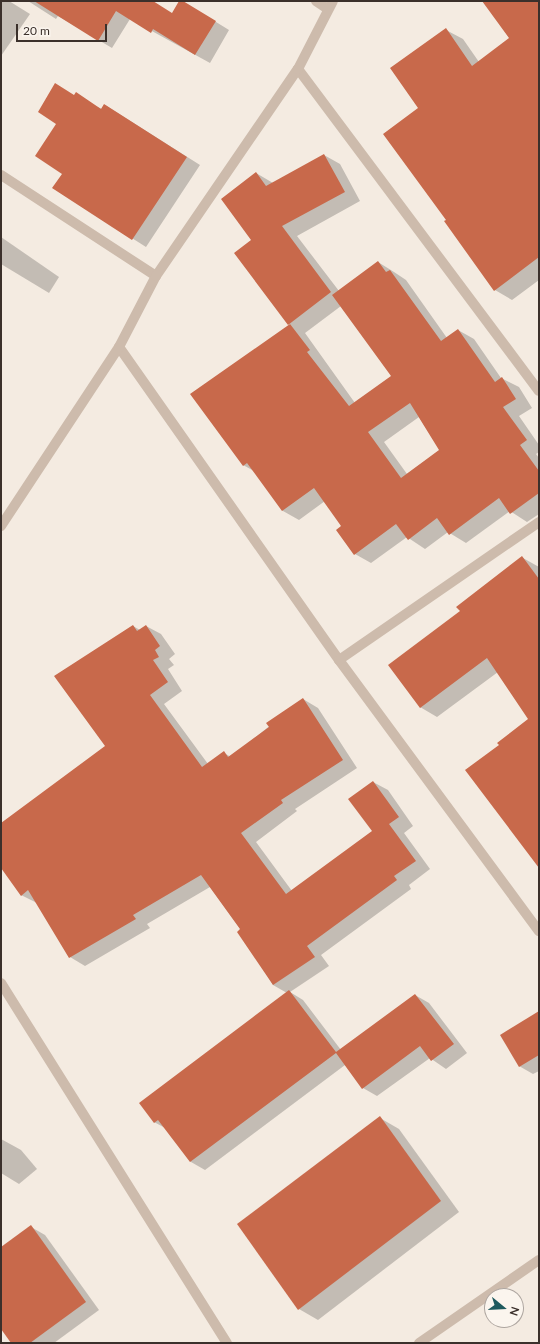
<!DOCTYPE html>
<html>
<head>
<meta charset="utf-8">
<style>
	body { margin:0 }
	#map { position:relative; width:540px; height:1344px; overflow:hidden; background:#f4ebe1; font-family:Lato,sans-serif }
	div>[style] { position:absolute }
	.shadow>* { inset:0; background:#0003 }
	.building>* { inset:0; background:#c8694b }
	.minor>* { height:10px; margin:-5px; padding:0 5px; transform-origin:5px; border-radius:5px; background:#cdbbac }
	span { translate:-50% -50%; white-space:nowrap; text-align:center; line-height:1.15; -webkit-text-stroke:3px #fbf5ee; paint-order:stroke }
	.frame { position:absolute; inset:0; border:2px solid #3b302b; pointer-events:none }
	.north { position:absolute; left:484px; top:1288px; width:40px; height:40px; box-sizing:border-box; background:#fbf5ee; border:1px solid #aea6a0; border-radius:50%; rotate:108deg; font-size:11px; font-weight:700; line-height:16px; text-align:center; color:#3b302b }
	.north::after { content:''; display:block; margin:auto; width:14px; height:18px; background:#1f5a5e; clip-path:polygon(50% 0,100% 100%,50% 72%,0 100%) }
	.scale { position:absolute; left:16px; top:24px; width:91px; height:18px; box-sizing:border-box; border:2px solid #3b302b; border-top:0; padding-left:5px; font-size:12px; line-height:14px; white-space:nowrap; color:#3b302b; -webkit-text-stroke:3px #fbf5ee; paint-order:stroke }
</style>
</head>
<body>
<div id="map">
	<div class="shadow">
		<i style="clip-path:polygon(1px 1px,9px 1px,30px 14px,1px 56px)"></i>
		<i style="clip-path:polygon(28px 1px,152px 1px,172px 14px,182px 1px,229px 30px,210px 63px,130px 19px,112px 48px,58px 16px,56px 19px)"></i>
		<i style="clip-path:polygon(484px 1px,539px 1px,539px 280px,512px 300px,495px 290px,448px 220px,419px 108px,446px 30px,463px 39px,479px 62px,510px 39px)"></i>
		<i style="clip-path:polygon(74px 96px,102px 109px,105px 105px,200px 165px,146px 247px,53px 188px,63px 173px)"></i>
		<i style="clip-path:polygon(evenodd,324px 155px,340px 164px,360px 201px,297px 236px,339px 291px,378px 262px,394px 272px,406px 280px,447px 338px,458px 330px,474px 339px,501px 378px,519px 387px,532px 408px,519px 416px,539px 445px,539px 452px,536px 454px,539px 458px,539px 514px,527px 522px,510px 511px,466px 543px,448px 532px,425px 549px,407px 537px,371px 563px,355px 554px,342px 526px,325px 501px,299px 520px,283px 511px,254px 471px,243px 465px,290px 325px,235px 253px,253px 240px,256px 173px,273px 183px,324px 155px,341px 306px,392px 376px,355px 403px,305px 333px,341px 306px,324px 155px,419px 417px,440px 450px,407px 474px,384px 442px,419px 417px)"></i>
		<i style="clip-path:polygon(1px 237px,59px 277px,49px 293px,1px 264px)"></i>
		<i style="clip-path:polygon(523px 558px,539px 567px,539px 867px,500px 746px,530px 719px,498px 672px,437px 717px,420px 707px,461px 611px)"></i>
		<i style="clip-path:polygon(133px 626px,140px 630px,146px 626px,161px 634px,175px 654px,169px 659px,174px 665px,168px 669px,182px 691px,164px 704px,208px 764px,224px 753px,231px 757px,303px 699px,318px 708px,357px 768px,295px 809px,297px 811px,256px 842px,292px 891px,373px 832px,373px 782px,388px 790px,413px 826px,404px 833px,430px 869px,409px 885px,411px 889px,321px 955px,329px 966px,290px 992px,303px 1000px,341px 1050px,415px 995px,429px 1003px,467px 1053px,446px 1069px,430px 1058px,377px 1096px,363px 1088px,345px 1065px,205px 1170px,191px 1162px,167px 1129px,154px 1122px,287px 993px,273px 985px,241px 930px,210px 887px,147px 924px,150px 928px,85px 966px,70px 957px,37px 903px,21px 895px,1px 866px,1px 824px,107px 746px)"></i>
		<i style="clip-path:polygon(539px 1013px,539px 1071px,533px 1074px,519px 1066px)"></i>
		<i style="clip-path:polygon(380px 1118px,399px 1129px,459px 1212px,318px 1320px,299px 1309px)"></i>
		<i style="clip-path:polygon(1px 1139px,21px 1150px,37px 1169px,19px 1184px,1px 1173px)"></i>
		<i style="clip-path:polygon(31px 1227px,45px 1235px,99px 1310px,54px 1343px,12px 1343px,1px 1327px,1px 1249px)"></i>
	</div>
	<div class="building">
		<i style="clip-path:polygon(34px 1px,153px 1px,172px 13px,179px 1px,183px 1px,216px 21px,195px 55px,153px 29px,151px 33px,116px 11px,98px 41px)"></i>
		<i style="clip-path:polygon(482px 1px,539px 1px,539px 257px,494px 291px,444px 221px,446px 220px,383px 134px,418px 108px,390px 68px,446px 28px,472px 66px,509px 38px)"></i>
		<i style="clip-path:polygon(55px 83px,74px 95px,76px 92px,101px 109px,104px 104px,187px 157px,132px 240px,52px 188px,62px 174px,35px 156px,56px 124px,38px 112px)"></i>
		<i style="clip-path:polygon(324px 154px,345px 192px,282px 226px,331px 292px,288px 325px,234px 253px,251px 240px,221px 199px,256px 172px,266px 186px)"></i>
		<i style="clip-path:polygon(evenodd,378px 261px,386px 272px,390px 270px,441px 341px,458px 329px,495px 382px,502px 377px,516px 399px,503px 407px,527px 440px,520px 445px,539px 471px,539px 493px,510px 514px,499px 498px,449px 535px,437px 518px,408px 540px,396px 524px,354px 555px,336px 530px,341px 526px,314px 488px,282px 511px,247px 463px,243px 466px,190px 394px,290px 324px,310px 350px,307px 352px,349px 406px,391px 376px,332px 295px,378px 261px,410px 403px,439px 450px,401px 478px,368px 432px,410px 403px)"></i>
		<i style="clip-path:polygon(522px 556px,539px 579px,539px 868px,465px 770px,499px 745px,497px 743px,528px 719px,487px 658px,420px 708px,388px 665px,460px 611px,456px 607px)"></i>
		<i style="clip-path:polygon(133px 625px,137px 631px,146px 625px,160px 646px,155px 650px,159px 657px,153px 660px,168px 682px,150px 695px,202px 767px,224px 751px,228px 757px,269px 727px,266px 723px,303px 698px,343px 760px,281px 800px,283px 803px,241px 833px,286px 894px,372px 831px,348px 799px,373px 781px,399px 817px,389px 824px,416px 861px,394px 876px,397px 880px,307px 946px,315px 957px,273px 985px,237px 932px,240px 929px,201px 875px,133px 915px,136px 919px,69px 958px,28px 890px,21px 896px,1px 868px,1px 823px,105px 746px,54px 676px)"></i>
		<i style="clip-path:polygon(289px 990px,336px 1052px,415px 994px,454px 1044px,431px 1061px,420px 1046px,362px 1089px,336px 1053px,190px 1162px,158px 1120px,154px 1123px,139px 1103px)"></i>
		<i style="clip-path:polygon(539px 1011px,539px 1055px,519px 1067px,500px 1035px)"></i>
		<i style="clip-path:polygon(380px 1116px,441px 1201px,298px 1310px,237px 1224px)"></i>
		<i style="clip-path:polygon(31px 1225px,86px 1302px,30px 1343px,11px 1343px,1px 1329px,1px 1247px)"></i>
	</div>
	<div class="minor">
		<i style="left:316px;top:1px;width:14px;rotate:34deg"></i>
		<i style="left:298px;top:69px;width:402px;rotate:53.2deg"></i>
		<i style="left:1px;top:175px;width:185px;rotate:33.1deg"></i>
		<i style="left:119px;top:347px;width:383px;rotate:54.9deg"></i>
		<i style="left:339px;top:660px;width:337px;rotate:53.6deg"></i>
		<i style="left:1px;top:526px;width:214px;rotate:-56.6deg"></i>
		<i style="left:119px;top:347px;width:80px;rotate:-62.5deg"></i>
		<i style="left:156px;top:276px;width:251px;rotate:-55.6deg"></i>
		<i style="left:298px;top:69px;width:76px;rotate:-62.8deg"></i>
		<i style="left:339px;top:660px;width:243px;rotate:-34.6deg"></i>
		<i style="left:1px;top:983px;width:425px;rotate:57.9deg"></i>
		<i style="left:419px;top:1343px;width:146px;rotate:-34.7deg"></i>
	</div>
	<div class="frame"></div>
	<div class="north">N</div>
	<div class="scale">20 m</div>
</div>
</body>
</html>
